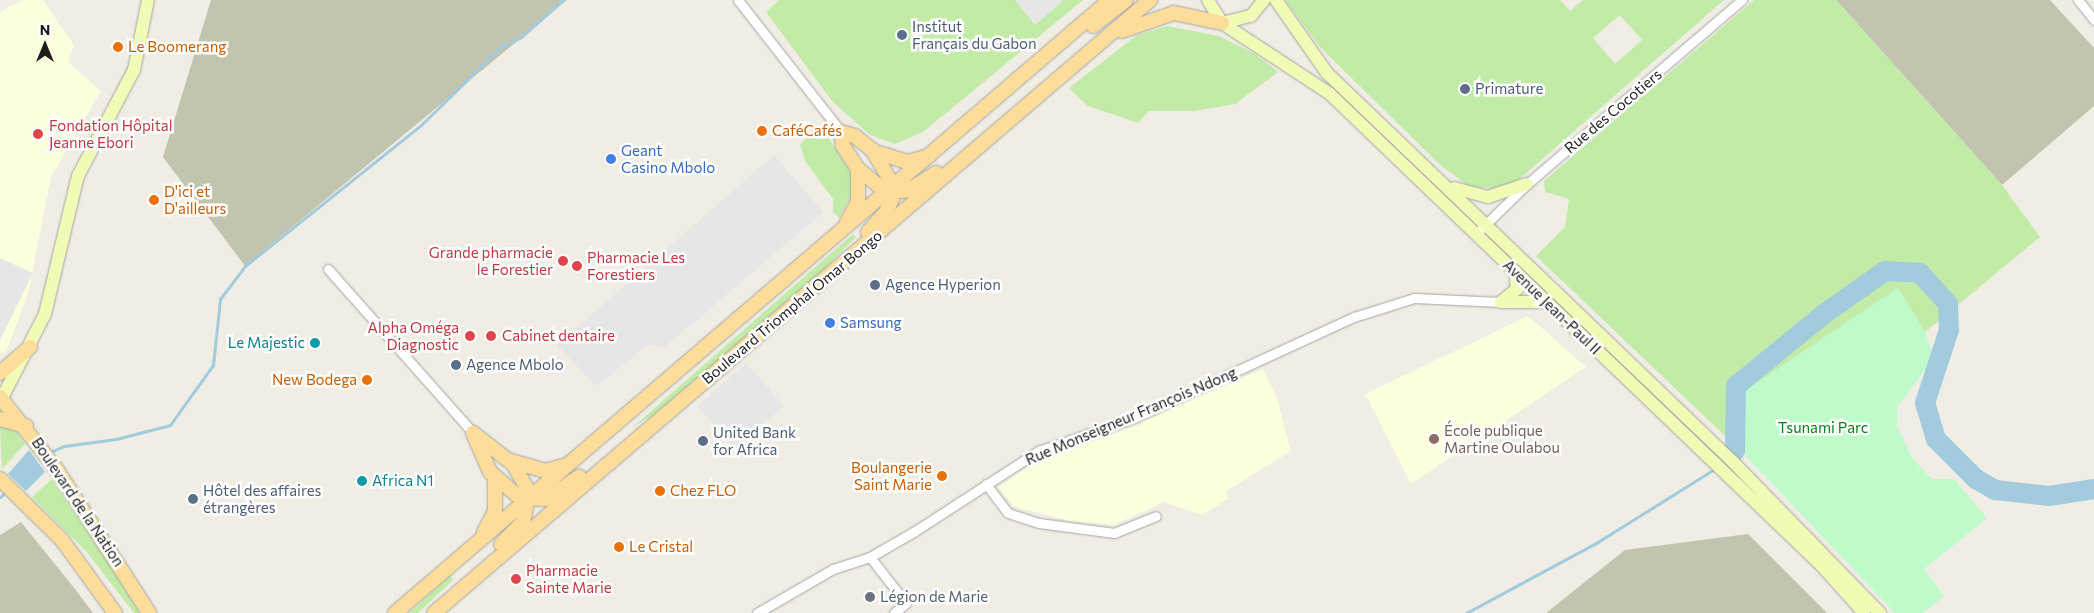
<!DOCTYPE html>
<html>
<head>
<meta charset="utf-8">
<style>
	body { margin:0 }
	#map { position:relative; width:2094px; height:613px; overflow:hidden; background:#efede4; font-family:Commissioner,sans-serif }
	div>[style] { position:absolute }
	.education>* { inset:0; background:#fcffdd }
	.construction>* { inset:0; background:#c2c4af }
	.grass>* { inset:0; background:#c3eba8 }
	.park>* { inset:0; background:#bffbca }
	.parking>* { inset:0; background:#e6e6e6 }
	.water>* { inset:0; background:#a3cbde }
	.stream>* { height:3px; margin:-1.5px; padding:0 1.5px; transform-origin:1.5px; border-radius:1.5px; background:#a3cbde }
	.river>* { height:20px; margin:-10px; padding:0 10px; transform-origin:10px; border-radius:10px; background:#a3cbde }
	.roads { filter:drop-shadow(0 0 1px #a5a5a5) drop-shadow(0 0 1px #a5a5a5) }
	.street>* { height:9px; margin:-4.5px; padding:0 4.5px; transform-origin:4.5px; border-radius:4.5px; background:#fff }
	.secondary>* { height:12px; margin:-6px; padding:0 6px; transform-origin:6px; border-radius:6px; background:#f1fbb6 }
	.primary>* { height:14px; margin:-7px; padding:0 7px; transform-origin:7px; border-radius:7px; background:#fedd9a }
	.dots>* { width:14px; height:14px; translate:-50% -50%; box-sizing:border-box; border:2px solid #fff; border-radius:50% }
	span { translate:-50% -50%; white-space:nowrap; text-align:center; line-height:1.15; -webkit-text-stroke:5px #fff; paint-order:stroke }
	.service-label { font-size:15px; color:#4e5e75 }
	.left { translate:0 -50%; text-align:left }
	.food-label { font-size:15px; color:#c56008 }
	.right { translate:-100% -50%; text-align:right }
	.street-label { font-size:15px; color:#1e1e1e }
	.health-label { font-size:15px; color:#be3a42 }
	.shop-label { font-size:15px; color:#366cbe }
	.culture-label { font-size:15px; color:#0d838f }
	.park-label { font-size:15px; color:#08801e }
	.education-label { font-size:15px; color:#785e54 }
	.worship-label { font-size:15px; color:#5b616d }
	.north { position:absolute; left:20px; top:20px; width:50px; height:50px; -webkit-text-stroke:4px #fff; paint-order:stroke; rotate:0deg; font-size:14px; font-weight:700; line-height:20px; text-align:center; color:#1e1e1e }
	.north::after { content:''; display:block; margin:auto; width:18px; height:22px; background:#1e1e1e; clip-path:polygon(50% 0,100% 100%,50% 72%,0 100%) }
</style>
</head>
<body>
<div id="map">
	<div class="education">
		<i style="clip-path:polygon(22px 0,43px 0,74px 45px,68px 62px,101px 91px,51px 177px,28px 294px,6px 352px,0 353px,0 12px)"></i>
		<i style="clip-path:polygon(1528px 316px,1586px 367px,1411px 484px,1365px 394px)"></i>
		<i style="clip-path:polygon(1263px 369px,1277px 398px,1291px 451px,1225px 492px,1228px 499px,1202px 515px,1164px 502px,1114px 525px,1070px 521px,1013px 506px,998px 487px,1043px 457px,1110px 436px)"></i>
	</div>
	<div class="construction">
		<i style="clip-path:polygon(211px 0,567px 0,245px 266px,163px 157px)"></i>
		<i style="clip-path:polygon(1836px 0,2050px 0,2094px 48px,2094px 106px,2002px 185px)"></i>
		<i style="clip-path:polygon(21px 522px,75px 589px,93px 613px,0 613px,0 535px)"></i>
		<i style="clip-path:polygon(1748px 534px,1827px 613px,1546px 613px,1625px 550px)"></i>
	</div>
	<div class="grass">
		<i style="clip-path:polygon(779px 0,1083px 0,923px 132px,895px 144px,870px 135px,832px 101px,766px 12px)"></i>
		<i style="clip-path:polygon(evenodd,1285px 0,1560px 0,1570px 11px,1583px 0,1724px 0,1523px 176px,1509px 186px,1493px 188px,1470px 187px,1438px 163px,1319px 46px,1285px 0,1620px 15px,1642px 40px,1615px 64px,1593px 38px,1620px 15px)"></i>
		<i style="clip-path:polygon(1754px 0,1836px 0,2002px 185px,2040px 237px,1925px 332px,1898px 288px,1745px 391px,1744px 454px,1536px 256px,1565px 227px,1569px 199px,1545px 192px,1544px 181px)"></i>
		<i style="clip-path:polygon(1167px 26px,1219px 36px,1255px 54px,1278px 72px,1235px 104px,1195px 111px,1149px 111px,1138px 123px,1088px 106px,1069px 88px,1137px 35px)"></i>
		<i style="clip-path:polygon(824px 131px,851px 173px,851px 197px,839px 218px,833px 212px,833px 199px,805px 161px,800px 144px,812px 133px)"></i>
		<i style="clip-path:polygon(853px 234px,856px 237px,817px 276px,655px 414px,633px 427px)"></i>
		<i style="clip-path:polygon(4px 426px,17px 432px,25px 444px,2px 469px,0 427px)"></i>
		<i style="clip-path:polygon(52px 479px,98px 547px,140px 613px,134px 613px,86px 551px,32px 497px)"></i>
		<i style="clip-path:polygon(450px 576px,453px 580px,418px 613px,409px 613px)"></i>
	</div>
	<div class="park">
		<i style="clip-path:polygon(1898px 288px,1925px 332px,1934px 358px,1897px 407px,1897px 426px,1912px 458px,1932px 479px,1954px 479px,1987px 518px,1924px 569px,1944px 596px,1923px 613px,1895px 613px,1744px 454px,1745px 391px)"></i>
	</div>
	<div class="parking">
		<i style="clip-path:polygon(1015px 0,1064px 0,1035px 25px)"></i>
		<i style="clip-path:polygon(774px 155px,823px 212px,665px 347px,648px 345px,596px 386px,557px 345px)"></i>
		<i style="clip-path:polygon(0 258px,33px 273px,0 340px)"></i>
		<i style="clip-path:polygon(746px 363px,784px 406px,735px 449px,697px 406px)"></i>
	</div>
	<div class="water">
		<i style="clip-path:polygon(29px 450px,45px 472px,26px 491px,8px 474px)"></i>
	</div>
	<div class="stream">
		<i style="left:48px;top:453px;width:17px;rotate:-24deg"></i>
		<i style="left:64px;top:446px;width:52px;rotate:-7.7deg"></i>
		<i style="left:116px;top:439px;width:56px;rotate:-14.5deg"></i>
		<i style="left:170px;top:425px;width:74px;rotate:-54.4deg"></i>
		<i style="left:213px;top:365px;width:66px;rotate:-83.9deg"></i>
		<i style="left:220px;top:299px;width:41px;rotate:-52.9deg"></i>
		<i style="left:245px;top:266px;width:227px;rotate:-38.7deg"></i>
		<i style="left:422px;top:124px;width:112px;rotate:-44.3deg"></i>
		<i style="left:502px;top:46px;width:21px;rotate:-25deg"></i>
		<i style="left:521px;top:37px;width:56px;rotate:-41.4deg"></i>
		<i style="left:0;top:497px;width:9px;rotate:-41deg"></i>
		<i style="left:1466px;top:613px;width:148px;rotate:-28.3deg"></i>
		<i style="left:1596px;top:543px;width:142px;rotate:-32deg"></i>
	</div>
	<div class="river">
		<i style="left:1735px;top:451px;width:65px;rotate:-89.1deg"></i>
		<i style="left:1736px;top:386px;width:114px;rotate:-39.3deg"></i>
		<i style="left:1824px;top:314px;width:75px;rotate:-35.2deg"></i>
		<i style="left:1885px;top:271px;width:35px;rotate:3deg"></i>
		<i style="left:1920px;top:273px;width:42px;rotate:47.9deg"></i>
		<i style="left:1948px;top:304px;width:26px;rotate:88deg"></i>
		<i style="left:1949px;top:330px;width:77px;rotate:108.2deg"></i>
		<i style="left:1925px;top:403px;width:38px;rotate:73deg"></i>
		<i style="left:1936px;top:439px;width:57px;rotate:45deg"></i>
		<i style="left:1976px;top:479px;width:22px;rotate:30deg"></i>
		<i style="left:1995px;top:490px;width:54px;rotate:6.3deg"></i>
		<i style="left:2049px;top:496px;width:46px;rotate:-8.8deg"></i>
	</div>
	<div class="roads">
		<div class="street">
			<i style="left:738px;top:0;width:167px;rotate:52deg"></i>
			<i style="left:2078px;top:0;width:26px;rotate:51deg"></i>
			<i style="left:1481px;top:229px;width:64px;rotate:-44.4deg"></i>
			<i style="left:1527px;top:184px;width:283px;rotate:-40.6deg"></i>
			<i style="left:328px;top:269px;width:219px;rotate:48.5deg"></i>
			<i style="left:986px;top:484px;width:36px;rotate:53deg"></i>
			<i style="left:1008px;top:513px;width:33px;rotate:18deg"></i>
			<i style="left:1039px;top:523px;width:76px;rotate:7.6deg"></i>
			<i style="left:1114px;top:533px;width:45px;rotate:-22deg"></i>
			<i style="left:870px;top:557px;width:58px;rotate:52deg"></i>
			<i style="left:906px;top:603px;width:16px;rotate:140deg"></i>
			<i style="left:757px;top:613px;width:88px;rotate:-30.1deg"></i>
			<i style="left:833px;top:569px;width:39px;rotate:-18deg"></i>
			<i style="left:870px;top:557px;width:52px;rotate:-30deg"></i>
			<i style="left:915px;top:531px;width:147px;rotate:-33deg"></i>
			<i style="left:1038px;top:451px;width:102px;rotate:-19deg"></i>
			<i style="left:1134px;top:418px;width:242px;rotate:-24.7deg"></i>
			<i style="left:1354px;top:317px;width:63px;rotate:-17.6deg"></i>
			<i style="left:1414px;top:298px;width:87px;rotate:2.6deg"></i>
		</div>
		<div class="secondary">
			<i style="left:1208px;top:0;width:27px;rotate:59deg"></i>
			<i style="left:1222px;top:23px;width:129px;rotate:33.3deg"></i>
			<i style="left:1330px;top:94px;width:682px;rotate:43.81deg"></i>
			<i style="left:1822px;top:566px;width:63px;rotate:48.2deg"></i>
			<i style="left:1276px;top:0;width:89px;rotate:55.1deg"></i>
			<i style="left:1327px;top:73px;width:562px;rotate:43.77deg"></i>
			<i style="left:1733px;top:462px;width:211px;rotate:45.8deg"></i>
			<i style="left:1222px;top:23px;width:30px;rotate:-14deg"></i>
			<i style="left:1251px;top:16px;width:21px;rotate:-51deg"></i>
			<i style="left:1454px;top:188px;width:35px;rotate:15deg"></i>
			<i style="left:1488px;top:197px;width:41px;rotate:-18.4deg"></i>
			<i style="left:1501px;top:302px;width:46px"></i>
			<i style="left:1501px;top:302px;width:21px;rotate:-39deg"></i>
			<i style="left:1517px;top:289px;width:18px;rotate:-96deg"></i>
			<i style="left:2px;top:398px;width:94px;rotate:-62.9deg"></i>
			<i style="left:45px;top:314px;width:142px;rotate:-76.6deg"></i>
			<i style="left:78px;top:176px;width:120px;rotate:-62.2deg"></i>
			<i style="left:134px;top:70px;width:71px;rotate:-78.7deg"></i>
		</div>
		<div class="primary">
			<i style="left:1093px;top:26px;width:42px;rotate:-38.2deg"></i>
			<i style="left:1122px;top:31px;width:55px;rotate:-19.1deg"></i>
			<i style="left:1174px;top:13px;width:49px;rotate:11.8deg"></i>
			<i style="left:875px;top:152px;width:34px;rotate:17deg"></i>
			<i style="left:908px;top:162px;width:22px;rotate:-16deg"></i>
			<i style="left:847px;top:222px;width:23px;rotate:-61deg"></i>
			<i style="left:858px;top:202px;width:33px;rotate:-90deg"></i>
			<i style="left:868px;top:232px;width:27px;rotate:-48deg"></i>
			<i style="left:886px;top:212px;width:14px;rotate:-65deg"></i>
			<i style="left:892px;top:199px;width:16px;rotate:-90deg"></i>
			<i style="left:892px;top:183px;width:39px;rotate:-121deg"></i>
			<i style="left:872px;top:150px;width:22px;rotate:-141deg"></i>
			<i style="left:855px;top:136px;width:15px;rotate:-164deg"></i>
			<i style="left:841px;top:132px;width:14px;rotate:82deg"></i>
			<i style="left:843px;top:146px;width:27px;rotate:57deg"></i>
			<i style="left:858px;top:169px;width:32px;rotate:39deg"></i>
			<i style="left:883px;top:189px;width:6px;rotate:9deg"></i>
			<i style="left:889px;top:190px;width:3px"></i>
			<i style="left:892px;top:190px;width:9px;rotate:6deg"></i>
			<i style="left:901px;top:191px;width:8px;rotate:-7deg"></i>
			<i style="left:909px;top:190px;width:32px;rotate:-32deg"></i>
			<i style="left:0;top:373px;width:40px;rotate:-41deg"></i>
			<i style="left:0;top:397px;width:93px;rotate:52deg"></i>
			<i style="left:57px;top:470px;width:170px;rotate:57.2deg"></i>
			<i style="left:0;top:419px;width:27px;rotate:15deg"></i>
			<i style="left:473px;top:433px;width:43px;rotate:66.4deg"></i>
			<i style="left:490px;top:472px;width:40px;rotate:41deg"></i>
			<i style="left:520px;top:498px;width:26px;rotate:2deg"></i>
			<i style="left:546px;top:499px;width:40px;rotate:-34deg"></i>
			<i style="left:473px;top:433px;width:51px;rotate:37.8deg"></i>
			<i style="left:513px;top:464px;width:32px;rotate:60deg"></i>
			<i style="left:529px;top:492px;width:31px;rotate:101deg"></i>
			<i style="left:523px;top:522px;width:31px;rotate:135deg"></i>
			<i style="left:511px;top:461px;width:35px;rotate:16deg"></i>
			<i style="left:545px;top:471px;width:23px;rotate:-15deg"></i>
			<i style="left:0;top:479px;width:87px;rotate:44.5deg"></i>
			<i style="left:62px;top:540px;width:90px;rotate:54deg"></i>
			<i style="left:484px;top:532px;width:24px;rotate:-62deg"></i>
			<i style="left:495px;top:511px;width:33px;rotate:-90deg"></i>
			<i style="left:395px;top:613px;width:942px;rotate:-40.61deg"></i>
			<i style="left:434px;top:613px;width:943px;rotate:-40.57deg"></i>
		</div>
	</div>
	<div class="dots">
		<i style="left:902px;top:35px;background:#5c6f8a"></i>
		<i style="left:118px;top:47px;background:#e8710a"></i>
		<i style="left:1465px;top:89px;background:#5c6f8a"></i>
		<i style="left:762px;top:131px;background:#e8710a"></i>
		<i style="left:38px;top:134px;background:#e0444e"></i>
		<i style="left:611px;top:159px;background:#3f7fe0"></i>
		<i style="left:154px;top:200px;background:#e8710a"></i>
		<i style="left:563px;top:261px;background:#e0444e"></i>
		<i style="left:577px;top:266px;background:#e0444e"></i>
		<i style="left:875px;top:285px;background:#5c6f8a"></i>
		<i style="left:830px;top:323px;background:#3f7fe0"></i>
		<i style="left:470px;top:336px;background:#e0444e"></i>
		<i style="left:491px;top:336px;background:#e0444e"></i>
		<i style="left:315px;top:343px;background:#0f9aa8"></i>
		<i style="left:456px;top:365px;background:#5c6f8a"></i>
		<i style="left:367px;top:380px;background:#e8710a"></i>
		<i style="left:1434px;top:439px;background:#8d6e63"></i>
		<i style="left:703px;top:441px;background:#5c6f8a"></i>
		<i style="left:942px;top:476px;background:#e8710a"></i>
		<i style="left:362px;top:481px;background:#0f9aa8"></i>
		<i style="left:660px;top:491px;background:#e8710a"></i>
		<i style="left:193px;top:499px;background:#5c6f8a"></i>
		<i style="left:619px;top:547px;background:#e8710a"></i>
		<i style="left:516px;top:579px;background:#e0444e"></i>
		<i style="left:870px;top:597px;background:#6b7280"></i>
	</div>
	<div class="service-label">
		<span class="left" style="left:912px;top:35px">Institut<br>Français du Gabon</span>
		<span class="left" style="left:1475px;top:89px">Primature</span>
		<span class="left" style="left:885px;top:285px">Agence Hyperion</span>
		<span class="left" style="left:466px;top:365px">Agence Mbolo</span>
		<span class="left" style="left:713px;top:441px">United Bank<br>for Africa</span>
		<span class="left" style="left:203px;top:499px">Hôtel des affaires<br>étrangères</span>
	</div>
	<div class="food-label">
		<span class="left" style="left:128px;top:47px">Le Boomerang</span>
		<span class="left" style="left:772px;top:131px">CaféCafés</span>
		<span class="left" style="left:164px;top:200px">D'ici et<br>D'ailleurs</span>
		<span class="right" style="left:357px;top:380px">New Bodega</span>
		<span class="right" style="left:932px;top:476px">Boulangerie<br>Saint Marie</span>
		<span class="left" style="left:670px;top:491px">Chez FLO</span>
		<span class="left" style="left:629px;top:547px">Le Cristal</span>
	</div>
	<div class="street-label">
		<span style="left:1613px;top:111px;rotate:-40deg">Rue des Cocotiers</span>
		<span style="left:792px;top:307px;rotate:-40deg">Boulevard Triomphal Omar Bongo</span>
		<span style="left:1552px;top:307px;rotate:44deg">Avenue Jean-Paul II</span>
		<span style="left:1131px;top:416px;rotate:-23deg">Rue Monseigneur François Ndong</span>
		<span style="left:78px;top:502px;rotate:56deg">Boulevard de la Nation</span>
	</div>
	<div class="health-label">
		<span class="left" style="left:49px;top:134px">Fondation Hôpital<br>Jeanne Ebori</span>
		<span class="right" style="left:553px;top:261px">Grande pharmacie<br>le Forestier</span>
		<span class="left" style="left:587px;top:266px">Pharmacie Les<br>Forestiers</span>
		<span class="right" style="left:459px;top:336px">Alpha Oméga<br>Diagnostic</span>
		<span class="left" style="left:502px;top:336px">Cabinet dentaire</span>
		<span class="left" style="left:526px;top:579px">Pharmacie<br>Sainte Marie</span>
	</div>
	<div class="shop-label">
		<span class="left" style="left:621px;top:159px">Geant<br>Casino Mbolo</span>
		<span class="left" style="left:840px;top:323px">Samsung</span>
	</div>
	<div class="culture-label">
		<span class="right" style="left:305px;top:343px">Le Majestic</span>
		<span class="left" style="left:372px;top:481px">Africa N1</span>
	</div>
	<div class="park-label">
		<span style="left:1823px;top:428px">Tsunami Parc</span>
	</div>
	<div class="education-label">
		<span class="left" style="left:1444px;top:439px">École publique<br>Martine Oulabou</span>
	</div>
	<div class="worship-label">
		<span class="left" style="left:880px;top:597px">Légion de Marie</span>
	</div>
	<div class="north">N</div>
</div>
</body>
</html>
